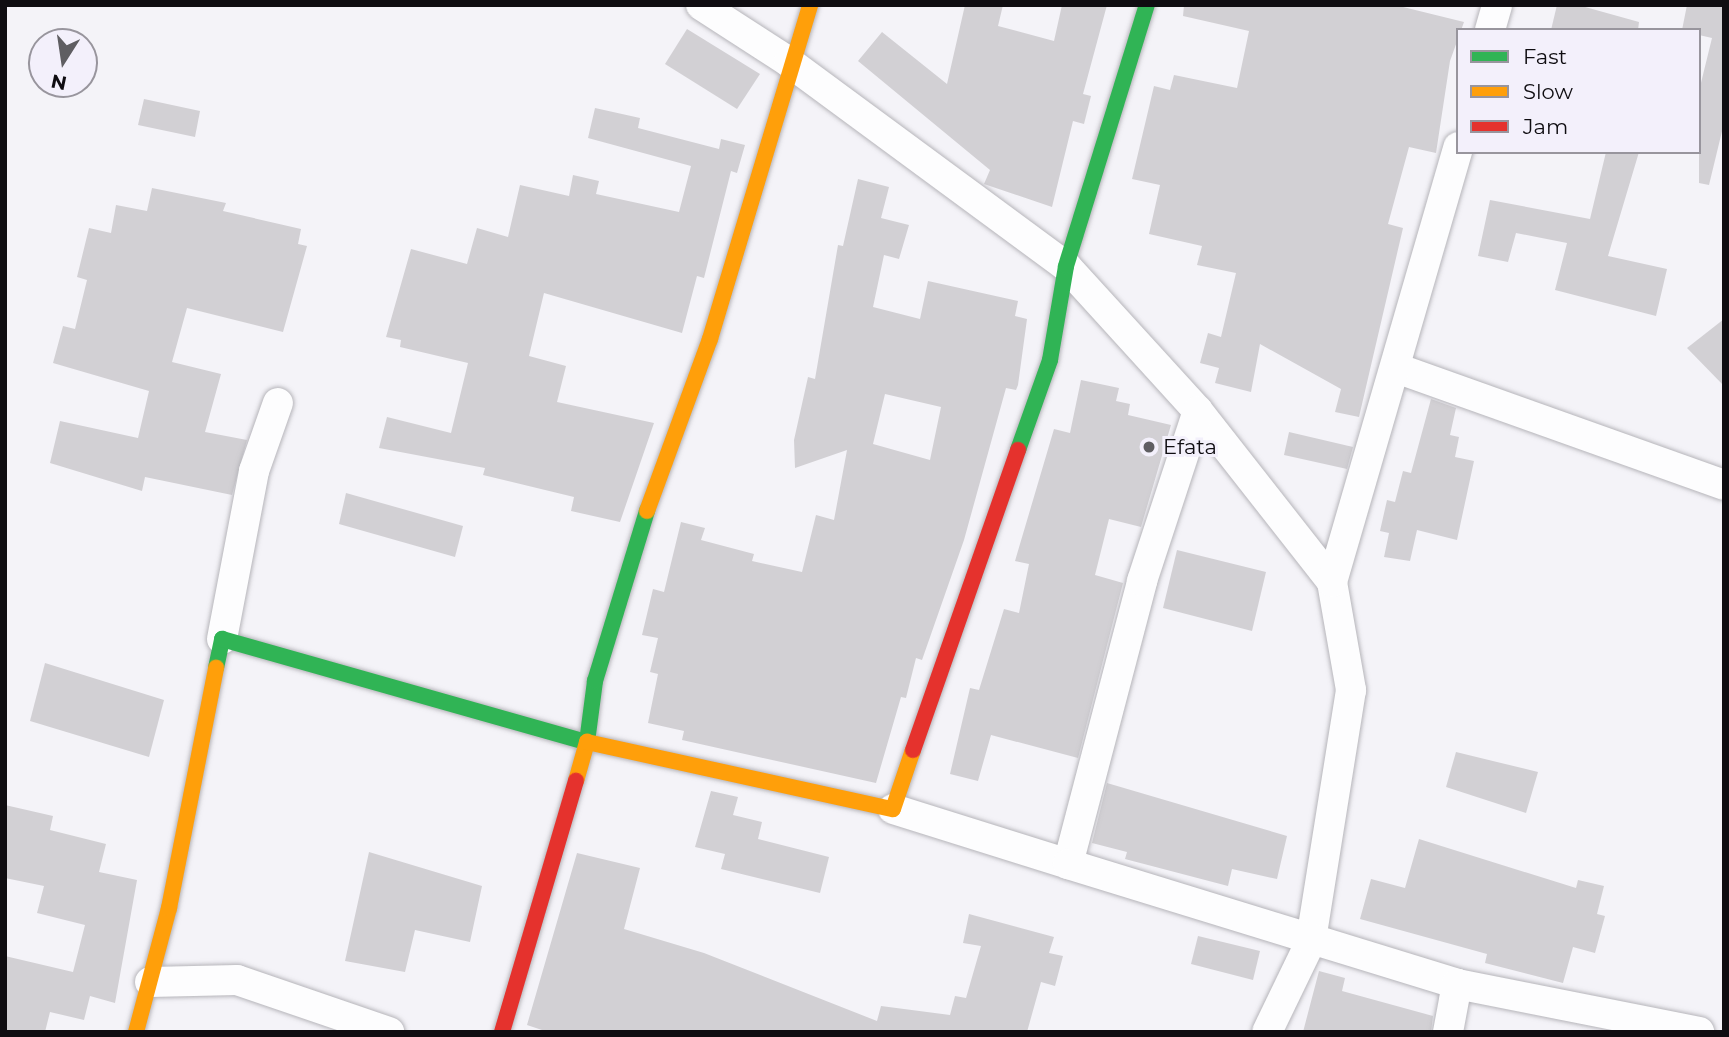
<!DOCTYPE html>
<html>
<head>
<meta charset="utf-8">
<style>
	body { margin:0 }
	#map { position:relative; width:1729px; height:1037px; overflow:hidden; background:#f4f3f8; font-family:Montserrat,sans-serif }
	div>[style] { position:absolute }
	.building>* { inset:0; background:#d2d0d4 }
	.roads { filter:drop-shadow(0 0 2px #b6b5ba) drop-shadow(0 0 2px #b6b5ba) }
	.street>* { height:30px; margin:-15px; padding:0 15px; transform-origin:15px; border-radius:15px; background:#fdfdfe }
	.fast>* { height:16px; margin:-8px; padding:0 8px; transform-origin:8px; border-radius:8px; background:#30b455 }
	.slow>* { height:16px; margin:-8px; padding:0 8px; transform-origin:8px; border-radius:8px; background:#ff9f0a }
	.jam>* { height:16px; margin:-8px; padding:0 8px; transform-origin:8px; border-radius:8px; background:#e5322d }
	.dots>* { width:19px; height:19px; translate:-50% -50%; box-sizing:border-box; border:4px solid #f3f0fb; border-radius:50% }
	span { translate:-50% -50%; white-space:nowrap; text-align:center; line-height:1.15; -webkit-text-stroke:6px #f3f0fb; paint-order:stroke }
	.poi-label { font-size:21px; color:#0f0d11 }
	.left { translate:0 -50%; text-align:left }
	.frame { position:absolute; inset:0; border:7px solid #0f0d11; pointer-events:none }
	.legend { position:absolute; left:1456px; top:28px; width:245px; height:126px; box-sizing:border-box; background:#f3f0fb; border:2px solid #98959d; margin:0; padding:9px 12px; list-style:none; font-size:21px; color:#0f0d11 }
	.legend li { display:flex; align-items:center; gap:14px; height:35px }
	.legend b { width:35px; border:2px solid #98959d }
	.north { position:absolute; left:28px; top:28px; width:70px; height:70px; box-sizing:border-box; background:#f3f0fb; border:2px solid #98959d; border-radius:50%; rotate:192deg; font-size:19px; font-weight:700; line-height:28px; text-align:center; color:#0f0d11 }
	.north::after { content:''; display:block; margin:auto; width:24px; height:32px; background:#5f5e62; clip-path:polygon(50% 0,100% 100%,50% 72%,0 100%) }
</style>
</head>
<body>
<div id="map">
	<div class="building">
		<i style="clip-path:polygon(965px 5px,1003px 5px,998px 26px,1054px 41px,1062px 5px,1107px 5px,1083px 94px,1091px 96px,1084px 124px,1073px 121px,1052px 207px,984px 184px,990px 170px,858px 61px,882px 32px,947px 84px)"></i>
		<i style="clip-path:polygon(1184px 5px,1395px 5px,1464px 22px,1450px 61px,1436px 153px,1409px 147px,1388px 224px,1403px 228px,1359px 417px,1335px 412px,1341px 389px,1260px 344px,1251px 392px,1215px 383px,1219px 368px,1200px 363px,1208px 333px,1221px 337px,1236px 273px,1197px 265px,1202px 246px,1149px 234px,1160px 185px,1132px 179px,1154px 86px,1170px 90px,1174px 75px,1237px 88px,1249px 31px,1183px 16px)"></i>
		<i style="clip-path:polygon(1557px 5px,1578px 5px,1639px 22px,1638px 30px,1551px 30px)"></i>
		<i style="clip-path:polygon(1687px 5px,1724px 5px,1724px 123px,1709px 185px,1699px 183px,1699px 91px,1712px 38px,1699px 35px,1699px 30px,1682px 30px)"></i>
		<i style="clip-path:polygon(687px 29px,760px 74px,737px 109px,665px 64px)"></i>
		<i style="clip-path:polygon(144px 99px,200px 111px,195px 137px,138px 125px)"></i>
		<i style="clip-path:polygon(595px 108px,640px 118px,638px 128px,719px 149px,721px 139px,745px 145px,737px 173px,731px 171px,704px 278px,697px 276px,682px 333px,544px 293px,529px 356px,566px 366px,557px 402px,654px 423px,620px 522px,571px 511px,574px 497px,483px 475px,485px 468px,379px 448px,387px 417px,451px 433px,468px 363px,400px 347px,401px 340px,386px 337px,411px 249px,467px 264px,477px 228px,508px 237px,520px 185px,569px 196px,573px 175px,599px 181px,596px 194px,679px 212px,691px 166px,588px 138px)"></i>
		<i style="clip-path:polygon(1606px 152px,1639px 152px,1608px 256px,1667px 269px,1656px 316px,1555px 290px,1567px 243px,1516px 233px,1508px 262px,1478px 256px,1490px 200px,1590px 219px)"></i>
		<i style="clip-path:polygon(evenodd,858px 179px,889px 187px,881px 218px,909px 225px,899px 259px,884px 255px,873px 307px,920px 319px,928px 281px,1018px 301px,1015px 316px,1027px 319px,1018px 385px,1016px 390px,1006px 388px,964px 540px,922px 660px,916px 658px,906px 698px,901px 697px,876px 783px,682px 740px,684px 731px,648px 723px,658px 674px,650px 672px,658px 638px,642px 635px,653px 589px,664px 592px,681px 522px,705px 528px,701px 540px,754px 554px,752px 561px,802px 572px,816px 515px,834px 520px,847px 450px,795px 468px,794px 440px,808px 377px,815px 379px,838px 245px,843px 246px,858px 179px,885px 394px,941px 407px,930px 460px,873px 444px,885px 394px)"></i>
		<i style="clip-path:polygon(152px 188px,226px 203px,223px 211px,301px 229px,298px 244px,307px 246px,283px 332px,187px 308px,172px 362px,221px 374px,205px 432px,247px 440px,232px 495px,145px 477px,142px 491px,50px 463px,60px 421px,138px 438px,149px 391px,53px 363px,63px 326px,75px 329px,87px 280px,77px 277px,89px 228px,111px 233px,116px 205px,147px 211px)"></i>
		<i style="clip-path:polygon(1724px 319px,1724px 386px,1687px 348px)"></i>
		<i style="clip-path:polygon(1081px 380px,1119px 388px,1116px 401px,1130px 404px,1128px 415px,1171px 425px,1141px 527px,1109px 519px,1095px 575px,1123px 583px,1078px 758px,991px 735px,978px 781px,950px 774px,970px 688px,979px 690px,1004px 609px,1019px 613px,1029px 564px,1015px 561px,1054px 429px,1070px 433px)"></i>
		<i style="clip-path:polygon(1431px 399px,1456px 408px,1450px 435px,1459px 437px,1455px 457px,1474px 461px,1457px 540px,1417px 530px,1410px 561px,1384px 557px,1389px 533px,1380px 531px,1387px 500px,1395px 502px,1403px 471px,1411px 473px)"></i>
		<i style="clip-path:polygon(1289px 432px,1353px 447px,1347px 469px,1284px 455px)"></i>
		<i style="clip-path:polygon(346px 493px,463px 526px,455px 557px,339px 524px)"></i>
		<i style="clip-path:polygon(1177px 550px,1266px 572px,1252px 631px,1163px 608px)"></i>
		<i style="clip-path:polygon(45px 663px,164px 700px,149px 757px,30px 721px)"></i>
		<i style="clip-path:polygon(1456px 752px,1538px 772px,1526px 813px,1446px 787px)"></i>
		<i style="clip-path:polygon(1107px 783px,1287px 836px,1277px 879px,1232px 869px,1228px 886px,1125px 859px,1127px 852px,1092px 843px)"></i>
		<i style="clip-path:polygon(711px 791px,738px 797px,733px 815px,762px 822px,758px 839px,829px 857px,820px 893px,721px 869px,725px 854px,695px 847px)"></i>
		<i style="clip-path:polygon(5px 805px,53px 816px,50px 830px,106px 844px,99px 872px,137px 880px,115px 1003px,90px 996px,84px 1020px,50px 1012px,45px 1032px,5px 1032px,5px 956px,73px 972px,85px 925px,37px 913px,44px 886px,5px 878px)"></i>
		<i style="clip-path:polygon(1419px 839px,1576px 888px,1578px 880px,1604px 886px,1597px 914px,1605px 916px,1595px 953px,1573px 947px,1563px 983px,1485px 963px,1487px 954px,1360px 919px,1371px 879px,1405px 888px)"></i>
		<i style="clip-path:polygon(369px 852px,482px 886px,470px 942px,415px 930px,405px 972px,345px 961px)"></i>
		<i style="clip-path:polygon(577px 853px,640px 868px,624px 929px,704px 953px,877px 1021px,881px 1006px,950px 1015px,955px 996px,966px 998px,981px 946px,963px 943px,969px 914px,1054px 937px,1049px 953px,1063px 956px,1055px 986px,1041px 982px,1027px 1032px,548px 1032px,527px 1025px)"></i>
		<i style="clip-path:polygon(1198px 936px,1260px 951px,1253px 980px,1191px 964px)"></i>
		<i style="clip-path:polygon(1319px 971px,1345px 978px,1342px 991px,1433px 1016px,1431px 1032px,1303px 1032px)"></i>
	</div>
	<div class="roads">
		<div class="street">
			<i style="left:701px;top:5px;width:105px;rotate:32.9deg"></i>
			<i style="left:789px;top:62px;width:344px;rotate:36.4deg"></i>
			<i style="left:1066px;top:266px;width:196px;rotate:47.7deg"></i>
			<i style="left:1198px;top:411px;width:217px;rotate:51.9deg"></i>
			<i style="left:1332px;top:582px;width:110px;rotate:80deg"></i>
			<i style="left:1351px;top:690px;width:254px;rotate:99.1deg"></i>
			<i style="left:1311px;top:941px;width:101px;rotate:115.8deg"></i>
			<i style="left:1490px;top:30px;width:26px;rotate:-74deg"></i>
			<i style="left:1396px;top:368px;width:348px;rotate:19.6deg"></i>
			<i style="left:1332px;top:582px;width:453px;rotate:-73.8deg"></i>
			<i style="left:222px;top:639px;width:171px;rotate:-79.2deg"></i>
			<i style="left:254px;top:471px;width:72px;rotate:-70.6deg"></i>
			<i style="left:893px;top:809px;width:183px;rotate:17.4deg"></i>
			<i style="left:1068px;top:864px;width:293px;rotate:-75.3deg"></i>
			<i style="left:1142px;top:581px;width:179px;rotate:-71.8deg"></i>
			<i style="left:1068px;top:864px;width:407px;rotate:17.1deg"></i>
			<i style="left:1457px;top:984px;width:247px;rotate:11.2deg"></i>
			<i style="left:150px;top:982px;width:87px;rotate:-1.3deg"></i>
			<i style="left:237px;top:980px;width:161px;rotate:18.9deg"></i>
			<i style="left:1448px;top:1032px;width:49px;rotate:-79.4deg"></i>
		</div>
		<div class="fast">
			<i style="left:1018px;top:450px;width:96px;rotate:-70.4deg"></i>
			<i style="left:1050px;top:360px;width:95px;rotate:-80.3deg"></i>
			<i style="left:1066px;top:266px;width:273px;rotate:-72.8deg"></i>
			<i style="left:216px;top:668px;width:30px;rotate:-78deg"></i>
			<i style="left:222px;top:639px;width:379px;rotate:15.8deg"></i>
			<i style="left:587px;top:742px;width:62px;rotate:-82.5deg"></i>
			<i style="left:595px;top:681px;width:178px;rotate:-73deg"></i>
		</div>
		<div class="slow">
			<i style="left:647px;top:511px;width:183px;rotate:-69.9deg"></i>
			<i style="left:710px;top:339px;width:349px;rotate:-73.3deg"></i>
			<i style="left:576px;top:781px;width:41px;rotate:-74.2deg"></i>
			<i style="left:587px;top:742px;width:313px;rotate:12.4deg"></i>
			<i style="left:893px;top:809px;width:62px;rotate:-71.3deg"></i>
			<i style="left:136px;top:1032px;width:128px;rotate:-75.1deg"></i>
			<i style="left:169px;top:908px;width:245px;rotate:-78.9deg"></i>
		</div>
		<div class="jam">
			<i style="left:913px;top:750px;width:318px;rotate:-70.7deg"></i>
			<i style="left:502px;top:1032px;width:262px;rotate:-73.6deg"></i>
		</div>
	</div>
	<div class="dots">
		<i style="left:1149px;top:447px;background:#5f5e62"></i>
	</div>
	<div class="poi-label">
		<span class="left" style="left:1163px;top:447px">Efata</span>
	</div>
	<div class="frame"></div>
	<ul class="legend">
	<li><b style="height:9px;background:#30b455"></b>Fast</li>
	<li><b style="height:9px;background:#ff9f0a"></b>Slow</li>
	<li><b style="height:9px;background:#e5322d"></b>Jam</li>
	</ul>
	<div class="north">N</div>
</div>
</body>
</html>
